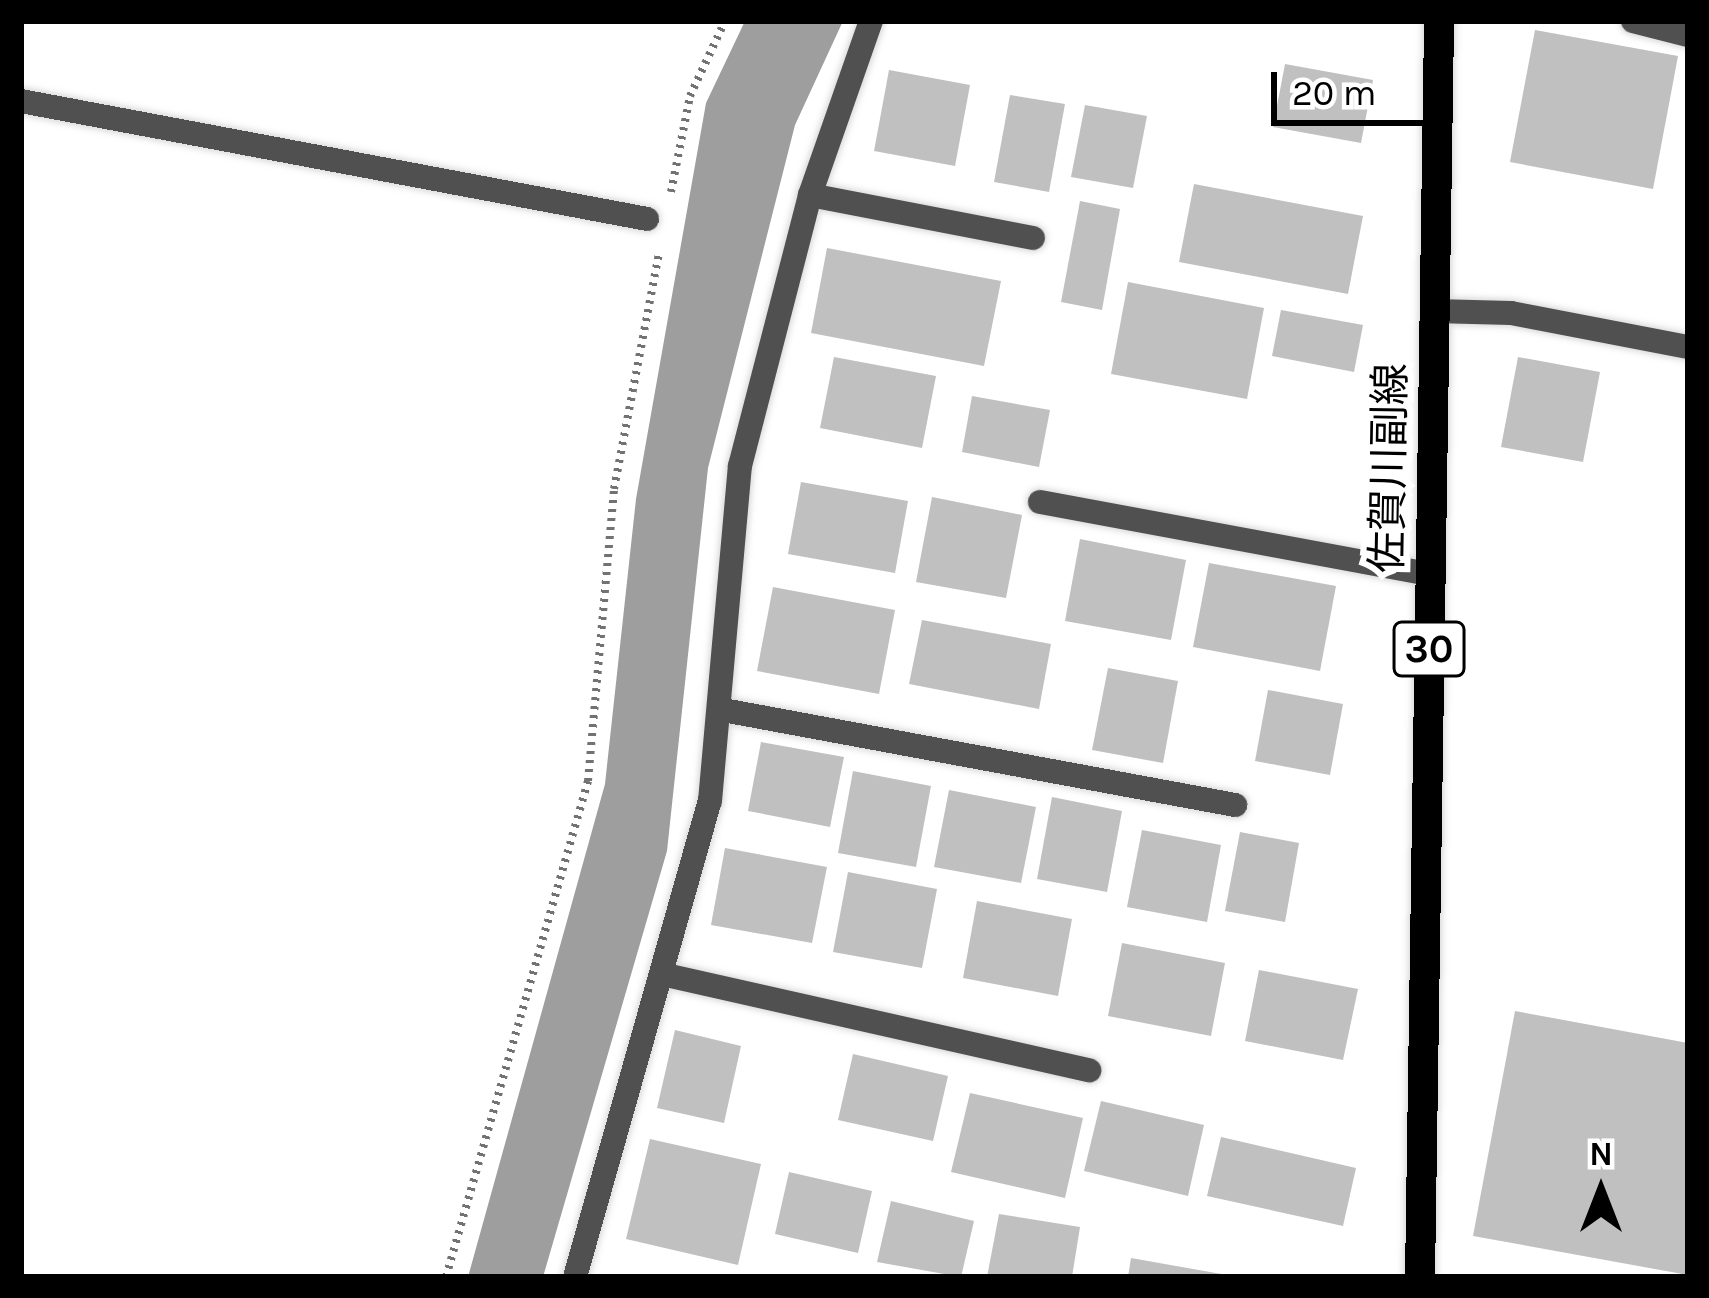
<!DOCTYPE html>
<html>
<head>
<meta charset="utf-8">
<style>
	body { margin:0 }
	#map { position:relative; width:1709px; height:1298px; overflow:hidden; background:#fff; font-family:Karla,"Noto Sans JP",sans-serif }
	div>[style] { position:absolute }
	.water>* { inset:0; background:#9e9e9e }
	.building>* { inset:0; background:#c0c0c0 }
	.path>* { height:8px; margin-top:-4px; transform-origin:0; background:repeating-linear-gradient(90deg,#727272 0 3px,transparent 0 9px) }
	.roads { filter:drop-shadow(0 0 3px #dbdbdb) drop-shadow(0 0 3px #dbdbdb) }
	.service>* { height:24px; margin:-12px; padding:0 12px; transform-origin:12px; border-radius:12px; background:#505050 }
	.minor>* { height:24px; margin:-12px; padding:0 12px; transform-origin:12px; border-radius:12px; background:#505050 }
	.primary>* { height:30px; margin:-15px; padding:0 15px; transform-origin:15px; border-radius:15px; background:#000 }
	span { translate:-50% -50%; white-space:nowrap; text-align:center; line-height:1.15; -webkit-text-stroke:12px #fff; paint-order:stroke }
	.shield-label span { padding:3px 9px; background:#fff; border:3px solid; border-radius:9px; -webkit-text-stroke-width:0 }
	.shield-label { font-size:39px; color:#000; font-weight:700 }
	.street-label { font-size:42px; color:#000 }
	.frame { position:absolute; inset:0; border:24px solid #000; pointer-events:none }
	.north { position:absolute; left:1541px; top:1130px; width:120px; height:120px; -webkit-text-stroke:9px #fff; paint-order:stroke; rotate:0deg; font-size:33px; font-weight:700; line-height:48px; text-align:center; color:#000 }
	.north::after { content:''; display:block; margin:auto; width:42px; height:54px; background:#000; clip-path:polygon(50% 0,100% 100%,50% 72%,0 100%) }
	.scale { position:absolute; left:1271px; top:72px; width:168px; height:54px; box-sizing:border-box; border:6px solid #000; border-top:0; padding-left:15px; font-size:36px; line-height:42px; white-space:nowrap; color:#000; -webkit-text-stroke:9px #fff; paint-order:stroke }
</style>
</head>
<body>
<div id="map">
	<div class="water">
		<i style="clip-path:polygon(745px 21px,843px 21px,795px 125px,708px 468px,667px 851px,543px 1277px,468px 1277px,605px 784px,636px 499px,706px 103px)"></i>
	</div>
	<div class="building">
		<i style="clip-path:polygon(1535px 30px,1678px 56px,1653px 189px,1510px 162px)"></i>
		<i style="clip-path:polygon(1285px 64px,1373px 80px,1361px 143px,1273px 127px)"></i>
		<i style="clip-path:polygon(889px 70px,970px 85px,955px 166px,874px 151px)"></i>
		<i style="clip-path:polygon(1010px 95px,1065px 104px,1049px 192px,994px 182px)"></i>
		<i style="clip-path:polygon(1085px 105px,1147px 116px,1133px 188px,1071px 177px)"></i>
		<i style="clip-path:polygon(1194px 184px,1363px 216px,1348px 294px,1179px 262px)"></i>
		<i style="clip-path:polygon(1080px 201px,1120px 209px,1102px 310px,1061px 302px)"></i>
		<i style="clip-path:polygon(827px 248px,1001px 281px,984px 366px,811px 333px)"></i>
		<i style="clip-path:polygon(1128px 282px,1264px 308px,1247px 399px,1111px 374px)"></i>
		<i style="clip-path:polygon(1281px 310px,1363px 325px,1354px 372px,1272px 356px)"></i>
		<i style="clip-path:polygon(834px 357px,936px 376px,922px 448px,820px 428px)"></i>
		<i style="clip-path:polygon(1518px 357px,1600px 372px,1583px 462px,1501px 447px)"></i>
		<i style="clip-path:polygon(972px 396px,1050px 410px,1039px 467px,962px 452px)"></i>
		<i style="clip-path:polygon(801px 482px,908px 501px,895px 573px,788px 554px)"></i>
		<i style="clip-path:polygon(932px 497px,1022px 515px,1006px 598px,916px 582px)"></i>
		<i style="clip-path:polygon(1080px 539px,1186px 560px,1171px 640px,1065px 621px)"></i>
		<i style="clip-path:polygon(1209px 563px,1336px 586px,1320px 671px,1193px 647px)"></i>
		<i style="clip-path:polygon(773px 587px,895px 610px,879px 694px,757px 671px)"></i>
		<i style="clip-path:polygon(922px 620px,1051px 644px,1039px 709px,909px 684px)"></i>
		<i style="clip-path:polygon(1108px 668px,1178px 681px,1163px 763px,1092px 750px)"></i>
		<i style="clip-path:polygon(1268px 690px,1343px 704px,1330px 775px,1255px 761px)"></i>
		<i style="clip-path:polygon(761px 742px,844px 757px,830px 827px,748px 811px)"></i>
		<i style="clip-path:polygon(853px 771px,931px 786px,916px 867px,838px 853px)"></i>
		<i style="clip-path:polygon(949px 790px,1036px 807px,1021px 883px,934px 867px)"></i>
		<i style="clip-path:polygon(1052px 797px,1122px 811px,1107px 892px,1037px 879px)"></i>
		<i style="clip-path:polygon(1142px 830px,1221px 845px,1207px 922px,1127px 907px)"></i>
		<i style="clip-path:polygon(1240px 832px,1299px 843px,1285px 922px,1225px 911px)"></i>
		<i style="clip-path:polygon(725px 848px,827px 867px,812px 943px,711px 925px)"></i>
		<i style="clip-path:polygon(848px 872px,937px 889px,922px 968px,833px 952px)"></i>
		<i style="clip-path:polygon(977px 901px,1072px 919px,1058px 996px,963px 978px)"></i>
		<i style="clip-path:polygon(1122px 943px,1225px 963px,1211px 1036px,1108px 1016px)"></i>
		<i style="clip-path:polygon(1259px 970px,1358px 989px,1343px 1060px,1245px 1041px)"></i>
		<i style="clip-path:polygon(1515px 1011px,1688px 1043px,1688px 1275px,1473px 1236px)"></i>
		<i style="clip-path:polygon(675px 1030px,741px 1046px,724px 1123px,657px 1108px)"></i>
		<i style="clip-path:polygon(853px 1054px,948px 1076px,933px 1141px,838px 1120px)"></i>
		<i style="clip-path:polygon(970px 1093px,1083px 1118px,1065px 1198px,951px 1172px)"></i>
		<i style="clip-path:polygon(1101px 1101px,1204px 1125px,1188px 1196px,1084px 1171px)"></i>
		<i style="clip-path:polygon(1221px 1137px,1356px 1168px,1343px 1226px,1207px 1196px)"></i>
		<i style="clip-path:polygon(650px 1139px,761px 1164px,738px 1265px,626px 1239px)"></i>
		<i style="clip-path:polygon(789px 1172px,872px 1191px,858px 1253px,775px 1234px)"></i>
		<i style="clip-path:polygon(891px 1201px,974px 1221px,961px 1277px,877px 1262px)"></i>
		<i style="clip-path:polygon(999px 1214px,1080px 1227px,1072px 1277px,987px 1277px)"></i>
		<i style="clip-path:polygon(1131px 1258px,1227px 1275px,1226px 1277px,1128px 1277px)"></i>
	</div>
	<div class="path">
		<i style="left:671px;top:192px;width:98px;rotate:-78.8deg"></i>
		<i style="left:690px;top:96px;width:83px;rotate:-65deg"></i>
		<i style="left:446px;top:1277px;width:516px;rotate:-74.02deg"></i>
		<i style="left:588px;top:781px;width:293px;rotate:-84.9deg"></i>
		<i style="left:614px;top:489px;width:239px;rotate:-79.2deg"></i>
	</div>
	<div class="roads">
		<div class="service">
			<i style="left:21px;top:101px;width:637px;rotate:10.67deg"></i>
		</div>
		<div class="minor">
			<i style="left:1633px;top:21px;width:57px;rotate:14.3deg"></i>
			<i style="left:810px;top:195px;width:227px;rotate:10.9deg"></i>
			<i style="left:1434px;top:311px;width:77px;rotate:1.5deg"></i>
			<i style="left:1511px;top:313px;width:180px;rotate:10.9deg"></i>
			<i style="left:1040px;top:502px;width:397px;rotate:10.5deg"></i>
			<i style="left:723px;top:710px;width:521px;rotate:10.51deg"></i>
			<i style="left:666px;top:975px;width:434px;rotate:12.7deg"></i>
			<i style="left:575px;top:1277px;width:495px;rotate:-74.2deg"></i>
			<i style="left:710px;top:801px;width:336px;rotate:-84.9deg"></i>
			<i style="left:740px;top:466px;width:280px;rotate:-75.5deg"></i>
			<i style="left:810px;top:195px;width:184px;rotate:-70.7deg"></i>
		</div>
		<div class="primary">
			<i style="left:1420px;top:1277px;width:1256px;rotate:-89.13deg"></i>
		</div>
	</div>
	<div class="shield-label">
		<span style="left:1429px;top:649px">30</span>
	</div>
	<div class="street-label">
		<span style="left:1389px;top:468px;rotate:-89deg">佐賀川副線</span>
	</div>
	<div class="frame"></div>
	<div class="north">N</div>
	<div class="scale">20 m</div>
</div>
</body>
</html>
